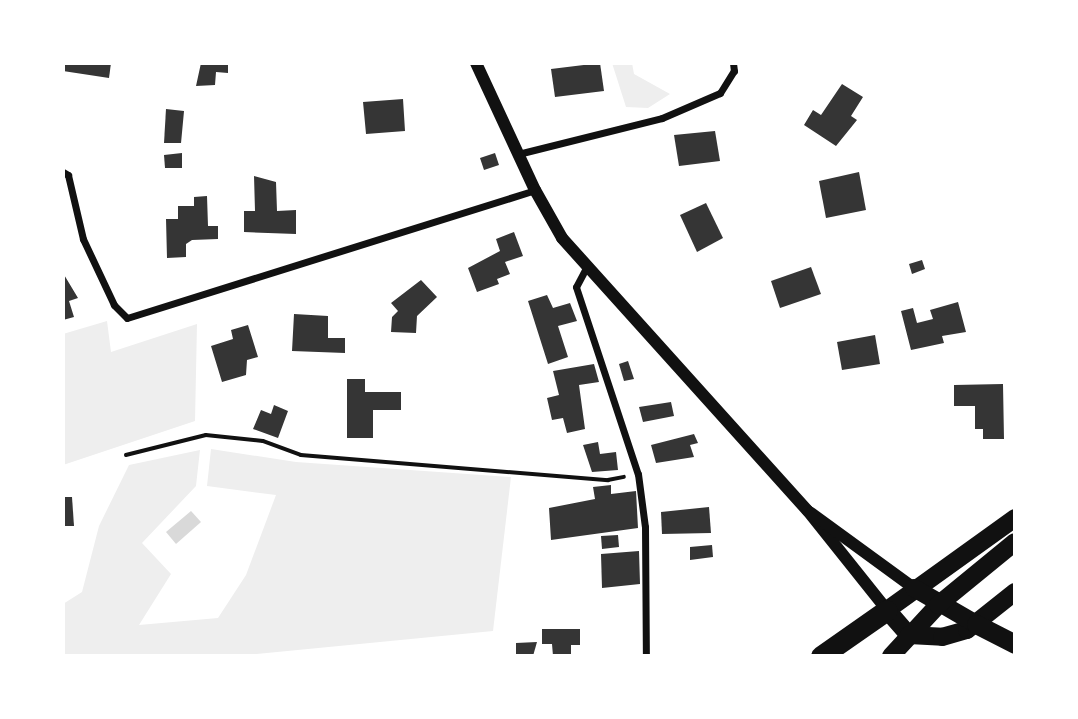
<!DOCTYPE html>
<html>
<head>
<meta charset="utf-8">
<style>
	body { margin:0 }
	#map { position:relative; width:1078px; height:719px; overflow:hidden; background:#fff; font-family:"DM Sans",sans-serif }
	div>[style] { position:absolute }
	.green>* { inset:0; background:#eee }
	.water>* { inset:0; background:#d9d9d9 }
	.building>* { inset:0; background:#353535 }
	.path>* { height:3.5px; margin:-1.75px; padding:0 1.75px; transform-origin:1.75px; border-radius:1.75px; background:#111 }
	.minor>* { height:7px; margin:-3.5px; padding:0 3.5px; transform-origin:3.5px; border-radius:3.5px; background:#111 }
	.tertiary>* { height:12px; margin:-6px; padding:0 6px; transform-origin:6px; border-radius:6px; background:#111 }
	.primary>* { height:18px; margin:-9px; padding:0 9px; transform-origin:9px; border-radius:9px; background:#111 }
	.trunk>* { height:19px; margin:-9.5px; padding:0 9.5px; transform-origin:9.5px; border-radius:9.5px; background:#111 }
	.motorway>* { height:21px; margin:-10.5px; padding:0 10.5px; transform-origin:10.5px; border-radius:10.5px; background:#111 }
	span { translate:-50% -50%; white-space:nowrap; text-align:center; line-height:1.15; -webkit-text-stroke:5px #fff; paint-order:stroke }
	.frame { position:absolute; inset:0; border:65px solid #fff; pointer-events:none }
</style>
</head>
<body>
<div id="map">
	<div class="green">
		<i style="clip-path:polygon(612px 63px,632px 63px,634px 74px,670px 94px,648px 108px,626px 107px)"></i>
		<i style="clip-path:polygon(107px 321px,111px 352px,197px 324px,195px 421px,63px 465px,63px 334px)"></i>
		<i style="clip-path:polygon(211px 449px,296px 462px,511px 477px,493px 631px,235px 656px,63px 656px,63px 604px,82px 592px,99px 526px,129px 465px,200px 450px,196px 486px,142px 543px,171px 574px,139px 625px,218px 618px,246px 575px,276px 495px,207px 486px)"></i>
	</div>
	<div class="water">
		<i style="clip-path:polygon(191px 511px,201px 522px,176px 544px,166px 532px)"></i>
	</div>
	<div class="building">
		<i style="clip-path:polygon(63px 63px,111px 63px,109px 78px,63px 71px)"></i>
		<i style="clip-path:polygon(201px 63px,228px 63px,228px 73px,216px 72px,215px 85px,196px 86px)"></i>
		<i style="clip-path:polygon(600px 63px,604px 91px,555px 97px,551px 69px)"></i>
		<i style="clip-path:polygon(842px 84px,863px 97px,851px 116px,857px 120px,836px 146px,804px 125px,813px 110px,821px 115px)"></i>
		<i style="clip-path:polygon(403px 99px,405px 131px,366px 134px,363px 102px)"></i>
		<i style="clip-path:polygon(166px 109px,184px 111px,181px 143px,164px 143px)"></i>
		<i style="clip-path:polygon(715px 131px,720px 161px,679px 166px,674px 135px)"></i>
		<i style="clip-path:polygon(182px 153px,182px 168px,165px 168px,164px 155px)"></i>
		<i style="clip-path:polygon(495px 153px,499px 165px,484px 170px,480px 158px)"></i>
		<i style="clip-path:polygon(859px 172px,866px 210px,826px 218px,819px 181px)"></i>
		<i style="clip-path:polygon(254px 176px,276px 182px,277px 211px,296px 210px,296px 234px,244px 232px,244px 211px,255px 211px)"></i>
		<i style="clip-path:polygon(207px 196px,208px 226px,218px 226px,218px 239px,192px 240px,186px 244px,186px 257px,167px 258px,166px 219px,178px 219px,178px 206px,194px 206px,194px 197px)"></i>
		<i style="clip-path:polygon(706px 203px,723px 238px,697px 252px,680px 215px)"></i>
		<i style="clip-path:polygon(514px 232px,523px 256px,505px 262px,510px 274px,497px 279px,499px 284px,477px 292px,468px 268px,500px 251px,496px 239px)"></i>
		<i style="clip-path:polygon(922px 260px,925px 269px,912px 274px,909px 264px)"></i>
		<i style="clip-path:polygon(811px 267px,821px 294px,780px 308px,771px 281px)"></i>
		<i style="clip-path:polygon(63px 273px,78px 298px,69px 301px,74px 317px,63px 320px)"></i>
		<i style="clip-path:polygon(421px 280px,437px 297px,417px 316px,416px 333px,391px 332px,392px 317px,398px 311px,391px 303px)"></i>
		<i style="clip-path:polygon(547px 295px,553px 308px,570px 303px,577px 321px,558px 326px,568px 357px,548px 364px,528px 301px)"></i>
		<i style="clip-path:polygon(958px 302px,966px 332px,942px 336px,944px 343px,911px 350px,901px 311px,913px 308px,917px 323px,933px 319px,930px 310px)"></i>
		<i style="clip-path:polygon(294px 314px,328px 316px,328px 338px,345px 338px,345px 353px,292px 351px)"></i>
		<i style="clip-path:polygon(248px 325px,258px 357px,247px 360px,246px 375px,222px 382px,211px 346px,233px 339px,231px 330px)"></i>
		<i style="clip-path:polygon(875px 335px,880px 364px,842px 370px,837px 342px)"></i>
		<i style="clip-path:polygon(628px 361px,634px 379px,624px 381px,619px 364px)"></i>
		<i style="clip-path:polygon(594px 364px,599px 382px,579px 385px,585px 429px,567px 433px,563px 418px,552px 420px,547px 398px,559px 395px,553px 371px)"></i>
		<i style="clip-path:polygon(347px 379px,365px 379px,365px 392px,401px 392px,401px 410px,373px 410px,373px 438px,347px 438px)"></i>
		<i style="clip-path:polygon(1003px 384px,1004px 439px,983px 439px,983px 429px,975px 429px,975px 406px,954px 406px,954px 385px)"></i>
		<i style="clip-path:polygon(671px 402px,674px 416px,643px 422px,639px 407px)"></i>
		<i style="clip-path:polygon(274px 405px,288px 411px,278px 438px,253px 429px,261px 410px,271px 414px)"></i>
		<i style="clip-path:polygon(694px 434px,698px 443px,690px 445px,694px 457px,656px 463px,651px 445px)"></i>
		<i style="clip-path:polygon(598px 442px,600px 454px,616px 452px,618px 470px,592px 472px,583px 445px)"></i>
		<i style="clip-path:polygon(611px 485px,611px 494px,636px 491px,638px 528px,551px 540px,549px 508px,595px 499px,593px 487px)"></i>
		<i style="clip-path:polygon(63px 497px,72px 497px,74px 526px,63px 526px)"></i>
		<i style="clip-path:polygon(709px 507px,711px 533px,662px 534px,661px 512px)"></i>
		<i style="clip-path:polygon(618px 535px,619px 547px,602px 549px,601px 536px)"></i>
		<i style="clip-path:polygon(712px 545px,713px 557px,690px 560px,690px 547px)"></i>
		<i style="clip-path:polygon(639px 551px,640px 584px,602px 588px,601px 554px)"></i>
		<i style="clip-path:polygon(542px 629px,580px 629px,580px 645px,571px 645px,571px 656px,553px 656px,552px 644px,542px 644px)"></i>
		<i style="clip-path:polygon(537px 642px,533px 656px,516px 656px,516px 643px)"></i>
	</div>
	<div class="path">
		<i style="left:126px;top:455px;width:82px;rotate:-14deg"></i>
		<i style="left:206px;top:435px;width:57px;rotate:6deg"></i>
		<i style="left:263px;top:441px;width:40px;rotate:20.2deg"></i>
		<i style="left:301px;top:455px;width:308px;rotate:4.7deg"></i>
		<i style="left:608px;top:480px;width:16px;rotate:-11deg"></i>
	</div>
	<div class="minor">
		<i style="left:518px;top:154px;width:148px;rotate:-14deg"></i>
		<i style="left:662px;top:118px;width:63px;rotate:-23.3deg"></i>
		<i style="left:720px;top:93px;width:26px;rotate:-58deg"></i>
		<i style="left:734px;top:71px;width:8px;rotate:-97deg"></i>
		<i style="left:63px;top:172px;width:6px;rotate:31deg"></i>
		<i style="left:68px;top:175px;width:66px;rotate:76.8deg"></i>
		<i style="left:83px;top:239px;width:73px;rotate:64.8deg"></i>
		<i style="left:114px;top:305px;width:18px;rotate:45deg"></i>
		<i style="left:127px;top:318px;width:428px;rotate:-17.4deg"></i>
		<i style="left:586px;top:268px;width:21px;rotate:118deg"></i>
		<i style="left:576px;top:287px;width:197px;rotate:71.7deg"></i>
		<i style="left:638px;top:474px;width:53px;rotate:82.5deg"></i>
		<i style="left:645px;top:527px;width:129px;rotate:89.6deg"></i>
	</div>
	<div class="tertiary">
		<i style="left:476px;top:63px;width:140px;rotate:65.1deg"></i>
		<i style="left:535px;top:190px;width:55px;rotate:60.6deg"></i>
		<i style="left:562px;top:238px;width:367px;rotate:48deg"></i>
		<i style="left:808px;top:511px;width:127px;rotate:51.4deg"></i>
		<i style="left:811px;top:513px;width:127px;rotate:36.1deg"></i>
	</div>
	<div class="primary">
		<i style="left:1015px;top:518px;width:158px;rotate:144.3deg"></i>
		<i style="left:887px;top:610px;width:33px;rotate:49deg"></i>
		<i style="left:909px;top:635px;width:33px;rotate:3deg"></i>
		<i style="left:942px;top:637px;width:26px;rotate:-16deg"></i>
		<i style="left:967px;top:630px;width:61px;rotate:-38.4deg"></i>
		<i style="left:914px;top:588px;width:72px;rotate:30.1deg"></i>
		<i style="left:891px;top:656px;width:69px;rotate:-47.3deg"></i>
		<i style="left:938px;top:605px;width:99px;rotate:-39.3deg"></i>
	</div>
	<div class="trunk">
		<i style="left:976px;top:624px;width:44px;rotate:27.1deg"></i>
	</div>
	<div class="motorway">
		<i style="left:821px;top:656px;width:80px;rotate:-34.9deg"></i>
	</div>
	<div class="frame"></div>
</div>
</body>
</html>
